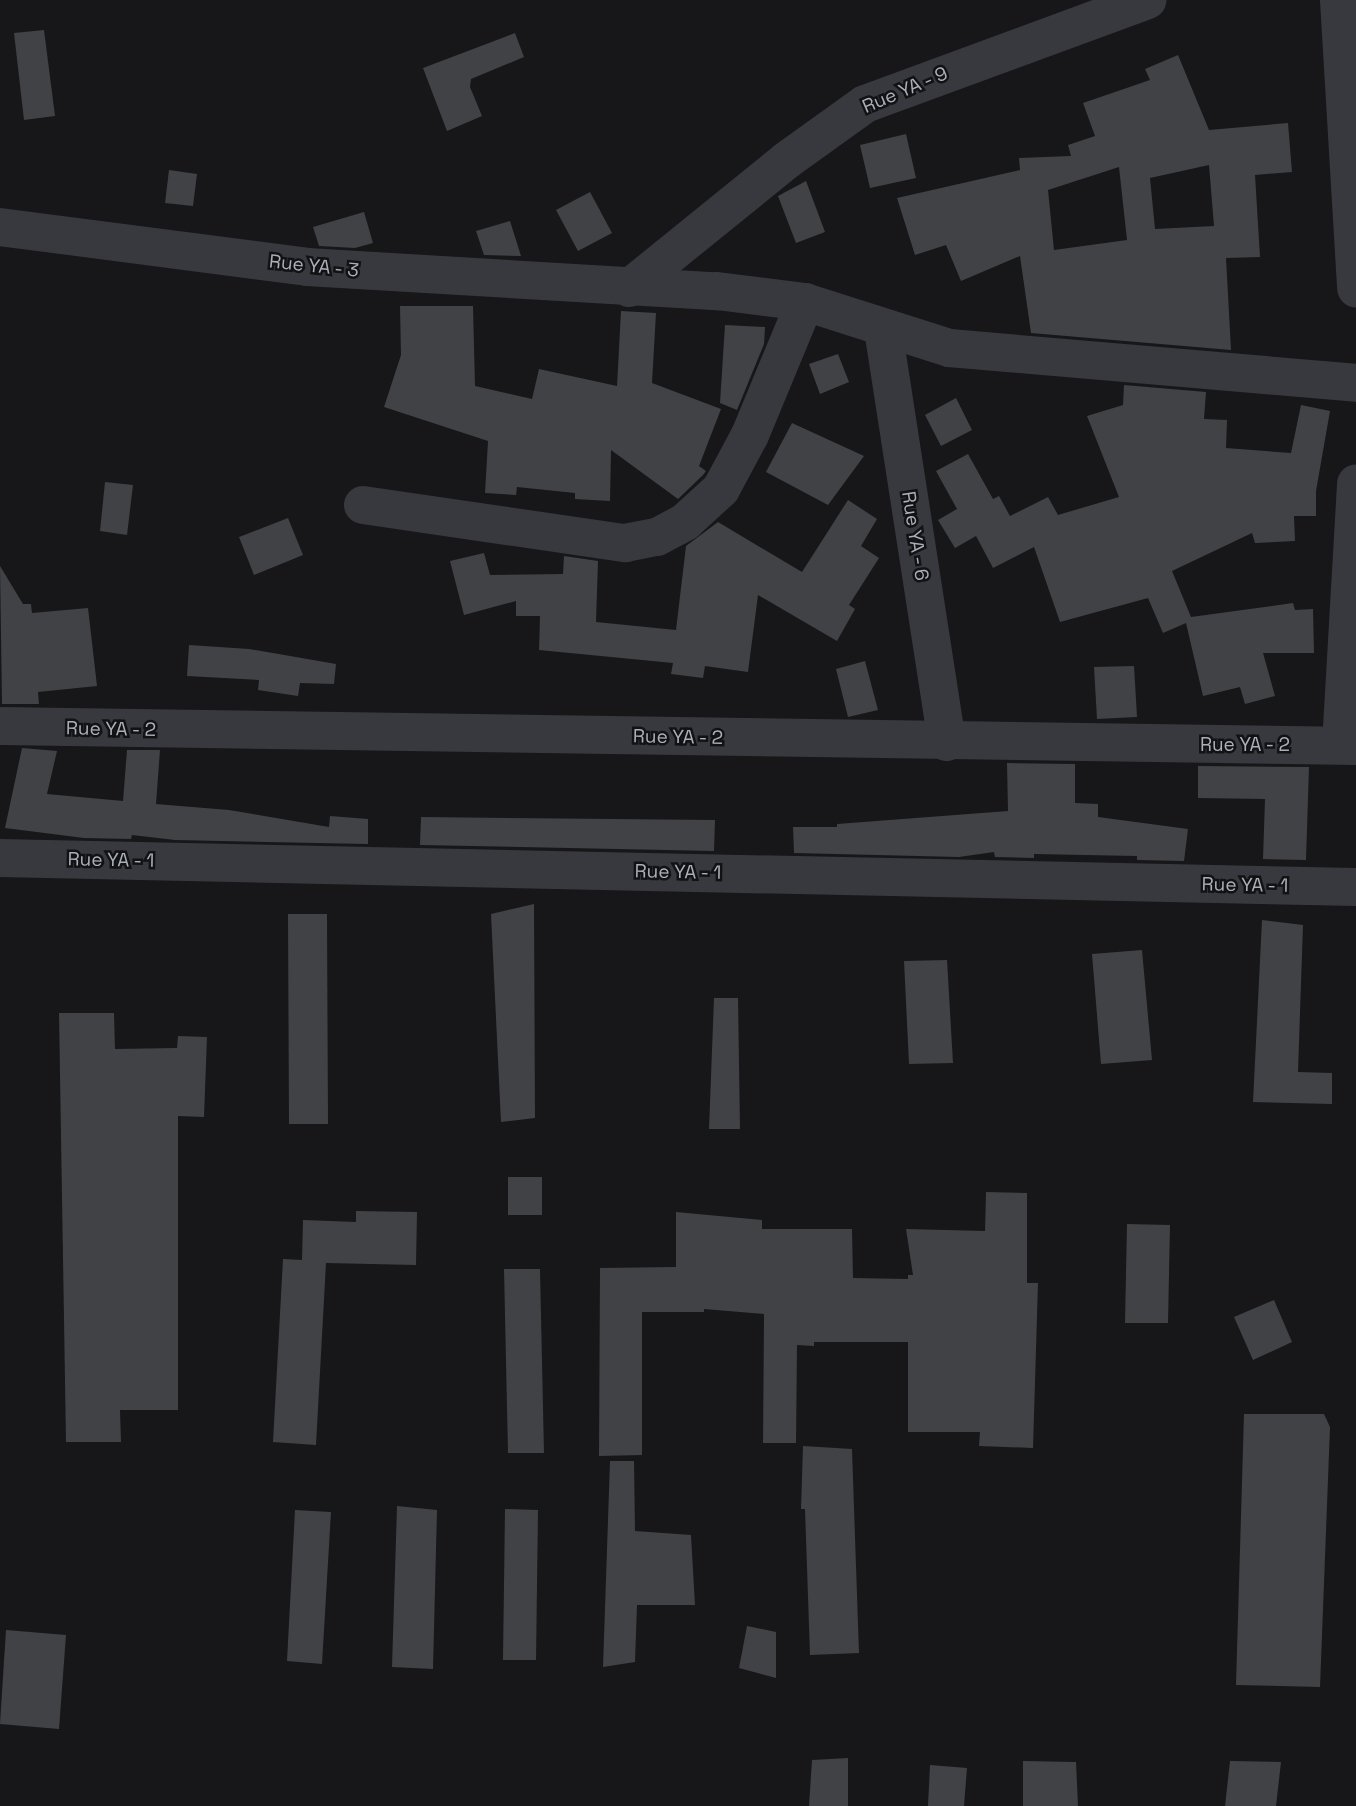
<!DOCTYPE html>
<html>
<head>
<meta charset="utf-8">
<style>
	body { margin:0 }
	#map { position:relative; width:1356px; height:1806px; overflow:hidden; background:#171719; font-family:"Space Grotesk",sans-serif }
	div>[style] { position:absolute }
	.building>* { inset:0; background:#414246 }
	.minor>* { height:38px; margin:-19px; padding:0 19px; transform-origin:19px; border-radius:19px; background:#38393e }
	span { translate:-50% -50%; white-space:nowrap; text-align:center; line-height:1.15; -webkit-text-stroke:5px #121214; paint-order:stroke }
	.street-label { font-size:19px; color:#aaafb8 }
</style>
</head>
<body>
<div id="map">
	<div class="building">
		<i style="clip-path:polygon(44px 30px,55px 116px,24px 120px,14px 33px)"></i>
		<i style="clip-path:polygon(515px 33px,524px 57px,471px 79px,470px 87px,482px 116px,447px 131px,423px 68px)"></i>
		<i style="clip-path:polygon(evenodd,1178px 55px,1209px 130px,1288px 123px,1292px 172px,1255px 175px,1260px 257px,1226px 258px,1231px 350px,1031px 333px,1020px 256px,961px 281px,946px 245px,915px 255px,897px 198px,1020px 170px,1019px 158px,1071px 156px,1068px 145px,1095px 136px,1083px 103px,1150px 80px,1145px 69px,1178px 55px,1209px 165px,1214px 226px,1155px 229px,1150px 178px,1209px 165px,1178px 55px,1119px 167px,1127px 240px,1054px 250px,1048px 190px,1119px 167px)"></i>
		<i style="clip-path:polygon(906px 134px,916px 178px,870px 188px,860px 145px)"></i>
		<i style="clip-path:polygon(169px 170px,197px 174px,193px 206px,165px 203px)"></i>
		<i style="clip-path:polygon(806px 181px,825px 232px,796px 243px,778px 196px)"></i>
		<i style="clip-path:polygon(590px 192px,612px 233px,578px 251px,556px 210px)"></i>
		<i style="clip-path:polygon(364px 212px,373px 243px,355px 248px,319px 246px,313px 227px)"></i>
		<i style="clip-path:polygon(510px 221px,521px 256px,484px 255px,476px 231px)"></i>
		<i style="clip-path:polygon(400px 306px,473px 306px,475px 386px,532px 399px,539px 369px,617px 386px,621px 311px,656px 313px,652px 383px,721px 409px,699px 466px,706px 471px,703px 475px,678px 499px,611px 450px,610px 501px,575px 499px,575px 493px,517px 487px,516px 495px,485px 493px,488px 441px,384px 407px,401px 355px)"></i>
		<i style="clip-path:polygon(725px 325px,765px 327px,764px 344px,737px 410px,720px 403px)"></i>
		<i style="clip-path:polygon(838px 354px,849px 382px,820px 394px,809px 364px)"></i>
		<i style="clip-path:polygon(1124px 385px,1206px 392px,1204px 419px,1227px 420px,1226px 448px,1291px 453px,1301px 405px,1330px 411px,1316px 491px,1316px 516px,1294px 516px,1295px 541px,1255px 543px,1252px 533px,1172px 571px,1191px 617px,1293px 603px,1295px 610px,1313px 609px,1314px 653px,1263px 653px,1275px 696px,1245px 704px,1240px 687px,1203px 696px,1186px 623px,1163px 633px,1148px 598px,1060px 622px,1034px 547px,993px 568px,976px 536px,955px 548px,938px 520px,957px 509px,936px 471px,968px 454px,993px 499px,999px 496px,1010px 516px,1048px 497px,1058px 515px,1119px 497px,1087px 416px,1123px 405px)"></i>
		<i style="clip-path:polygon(956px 398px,972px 430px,941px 446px,925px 415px)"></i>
		<i style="clip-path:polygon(792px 423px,864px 456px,828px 505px,766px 472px)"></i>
		<i style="clip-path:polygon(105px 482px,133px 485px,127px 535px,100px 531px)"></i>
		<i style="clip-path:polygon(848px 500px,877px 519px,861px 546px,879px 558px,849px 605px,855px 609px,837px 641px,758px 595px,748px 672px,705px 666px,703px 678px,671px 674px,673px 663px,539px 650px,540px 616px,516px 616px,516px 601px,464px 615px,450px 561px,484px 553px,490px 575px,563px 574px,564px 556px,598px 561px,596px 622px,676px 630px,686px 546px,718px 522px,802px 572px)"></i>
		<i style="clip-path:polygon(288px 518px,303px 555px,254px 575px,239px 537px)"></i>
		<i style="clip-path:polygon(0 566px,23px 604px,31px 604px,32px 613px,88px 608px,97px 686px,38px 692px,39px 704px,2px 704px)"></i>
		<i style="clip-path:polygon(189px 645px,249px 649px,336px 664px,334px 684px,300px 683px,298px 696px,258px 690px,259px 680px,187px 676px)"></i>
		<i style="clip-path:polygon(865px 661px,878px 710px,848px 717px,836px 669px)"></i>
		<i style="clip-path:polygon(1134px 666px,1137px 717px,1097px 719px,1094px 667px)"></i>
		<i style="clip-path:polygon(22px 748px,57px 751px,47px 794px,123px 801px,127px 750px,160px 750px,156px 804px,229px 810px,329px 827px,330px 816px,368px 819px,368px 844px,175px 840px,132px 835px,131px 839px,84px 838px,5px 828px)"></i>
		<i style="clip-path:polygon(1007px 763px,1075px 764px,1075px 803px,1098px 804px,1098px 817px,1188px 829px,1184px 861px,1137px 860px,1137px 856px,1034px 854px,1034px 858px,995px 857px,994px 852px,959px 857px,794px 853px,793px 827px,837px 827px,837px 824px,1008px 811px)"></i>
		<i style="clip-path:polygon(1198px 766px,1309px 767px,1306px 860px,1263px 859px,1265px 799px,1198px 798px)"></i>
		<i style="clip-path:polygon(421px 817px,715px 820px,714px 851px,420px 845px)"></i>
		<i style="clip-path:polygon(534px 904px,535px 1118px,501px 1122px,491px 914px)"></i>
		<i style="clip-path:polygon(288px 914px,327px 914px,328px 1124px,289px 1124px)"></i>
		<i style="clip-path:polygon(1262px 920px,1303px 925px,1298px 1072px,1332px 1073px,1332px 1104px,1253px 1102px)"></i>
		<i style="clip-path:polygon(1142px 950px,1152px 1060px,1101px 1064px,1092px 954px)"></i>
		<i style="clip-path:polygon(947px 960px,953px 1063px,909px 1064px,904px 961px)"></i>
		<i style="clip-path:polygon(714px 998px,738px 998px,740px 1129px,709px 1129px)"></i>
		<i style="clip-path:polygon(59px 1013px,114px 1013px,115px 1049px,177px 1048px,178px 1036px,207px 1037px,204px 1117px,178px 1116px,178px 1410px,120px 1410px,121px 1442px,66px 1442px)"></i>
		<i style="clip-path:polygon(508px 1177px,542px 1177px,542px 1215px,508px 1215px)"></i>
		<i style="clip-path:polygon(986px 1192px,1027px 1193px,1027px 1283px,1038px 1283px,1033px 1448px,979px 1446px,980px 1432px,908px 1432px,908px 1342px,814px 1342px,814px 1346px,797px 1345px,796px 1443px,763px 1443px,764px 1314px,704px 1309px,704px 1312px,642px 1312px,642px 1455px,599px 1456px,600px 1268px,676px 1267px,676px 1212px,762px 1220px,762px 1229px,852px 1229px,853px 1278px,908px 1279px,908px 1275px,913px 1275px,906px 1229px,985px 1231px)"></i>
		<i style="clip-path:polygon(356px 1211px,417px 1212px,416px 1265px,326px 1263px,316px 1445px,273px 1442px,283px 1259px,302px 1260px,303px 1220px,356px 1222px)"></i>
		<i style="clip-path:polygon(1127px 1224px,1170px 1225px,1168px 1323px,1125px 1323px)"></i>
		<i style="clip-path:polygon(504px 1269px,540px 1269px,544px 1453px,508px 1453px)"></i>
		<i style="clip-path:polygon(1274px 1300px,1292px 1342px,1253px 1360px,1234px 1317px)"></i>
		<i style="clip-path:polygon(1244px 1414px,1324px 1414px,1330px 1427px,1320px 1687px,1236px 1685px)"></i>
		<i style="clip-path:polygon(803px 1446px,852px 1449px,859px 1653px,810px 1655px,805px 1509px,801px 1509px)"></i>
		<i style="clip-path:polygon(610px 1461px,634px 1461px,635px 1531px,691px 1535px,695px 1605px,637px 1605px,635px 1662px,603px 1667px)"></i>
		<i style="clip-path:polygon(397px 1506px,437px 1510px,433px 1669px,392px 1667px)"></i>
		<i style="clip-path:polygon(505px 1509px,538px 1510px,536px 1660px,503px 1660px)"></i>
		<i style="clip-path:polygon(295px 1510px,331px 1512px,322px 1664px,287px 1661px)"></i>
		<i style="clip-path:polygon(747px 1626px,776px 1632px,776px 1678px,739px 1668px)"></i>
		<i style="clip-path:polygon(6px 1630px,66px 1635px,59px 1729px,0 1724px)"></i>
		<i style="clip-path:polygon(848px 1758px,848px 1806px,809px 1806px,812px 1760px)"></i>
		<i style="clip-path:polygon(1023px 1761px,1076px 1762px,1078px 1806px,1023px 1806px)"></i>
		<i style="clip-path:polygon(1230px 1761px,1281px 1762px,1276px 1806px,1225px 1806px)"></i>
		<i style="clip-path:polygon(930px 1765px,967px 1768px,964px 1806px,928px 1806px)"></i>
	</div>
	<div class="minor">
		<i style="left:1339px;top:0;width:289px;rotate:86.6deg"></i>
		<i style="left:0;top:227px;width:310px;rotate:7.4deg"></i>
		<i style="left:307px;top:267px;width:411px;rotate:3.4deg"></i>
		<i style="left:717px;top:291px;width:89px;rotate:7.1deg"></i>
		<i style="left:805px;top:302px;width:151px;rotate:17.7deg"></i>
		<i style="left:949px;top:348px;width:409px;rotate:4.9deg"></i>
		<i style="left:629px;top:288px;width:203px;rotate:-39deg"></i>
		<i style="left:787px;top:160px;width:96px;rotate:-35.7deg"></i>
		<i style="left:865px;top:104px;width:301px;rotate:-20.2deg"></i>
		<i style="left:883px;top:329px;width:418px;rotate:81.2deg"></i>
		<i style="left:363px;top:505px;width:265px;rotate:8.3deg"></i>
		<i style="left:625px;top:543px;width:33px;rotate:-11deg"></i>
		<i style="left:657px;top:537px;width:32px;rotate:-28deg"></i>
		<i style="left:685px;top:522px;width:49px;rotate:-42.5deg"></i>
		<i style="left:721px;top:489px;width:61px;rotate:-61.8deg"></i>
		<i style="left:750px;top:435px;width:144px;rotate:-67.5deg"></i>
		<i style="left:0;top:726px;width:1356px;rotate:0.85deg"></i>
		<i style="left:1341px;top:745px;width:262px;rotate:-86.7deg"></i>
		<i style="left:0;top:858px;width:1356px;rotate:1.23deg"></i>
	</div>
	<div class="street-label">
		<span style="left:905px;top:90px;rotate:-23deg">Rue YA - 9</span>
		<span style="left:314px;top:266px;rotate:6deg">Rue YA - 3</span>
		<span style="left:915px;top:536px;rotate:81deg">Rue YA - 6</span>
		<span style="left:111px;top:729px;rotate:1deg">Rue YA - 2</span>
		<span style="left:678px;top:737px;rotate:1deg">Rue YA - 2</span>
		<span style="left:1245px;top:745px">Rue YA - 2</span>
		<span style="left:111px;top:860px;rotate:1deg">Rue YA - 1</span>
		<span style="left:678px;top:872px;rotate:1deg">Rue YA - 1</span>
		<span style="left:1245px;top:885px;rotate:1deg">Rue YA - 1</span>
	</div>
</div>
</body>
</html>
